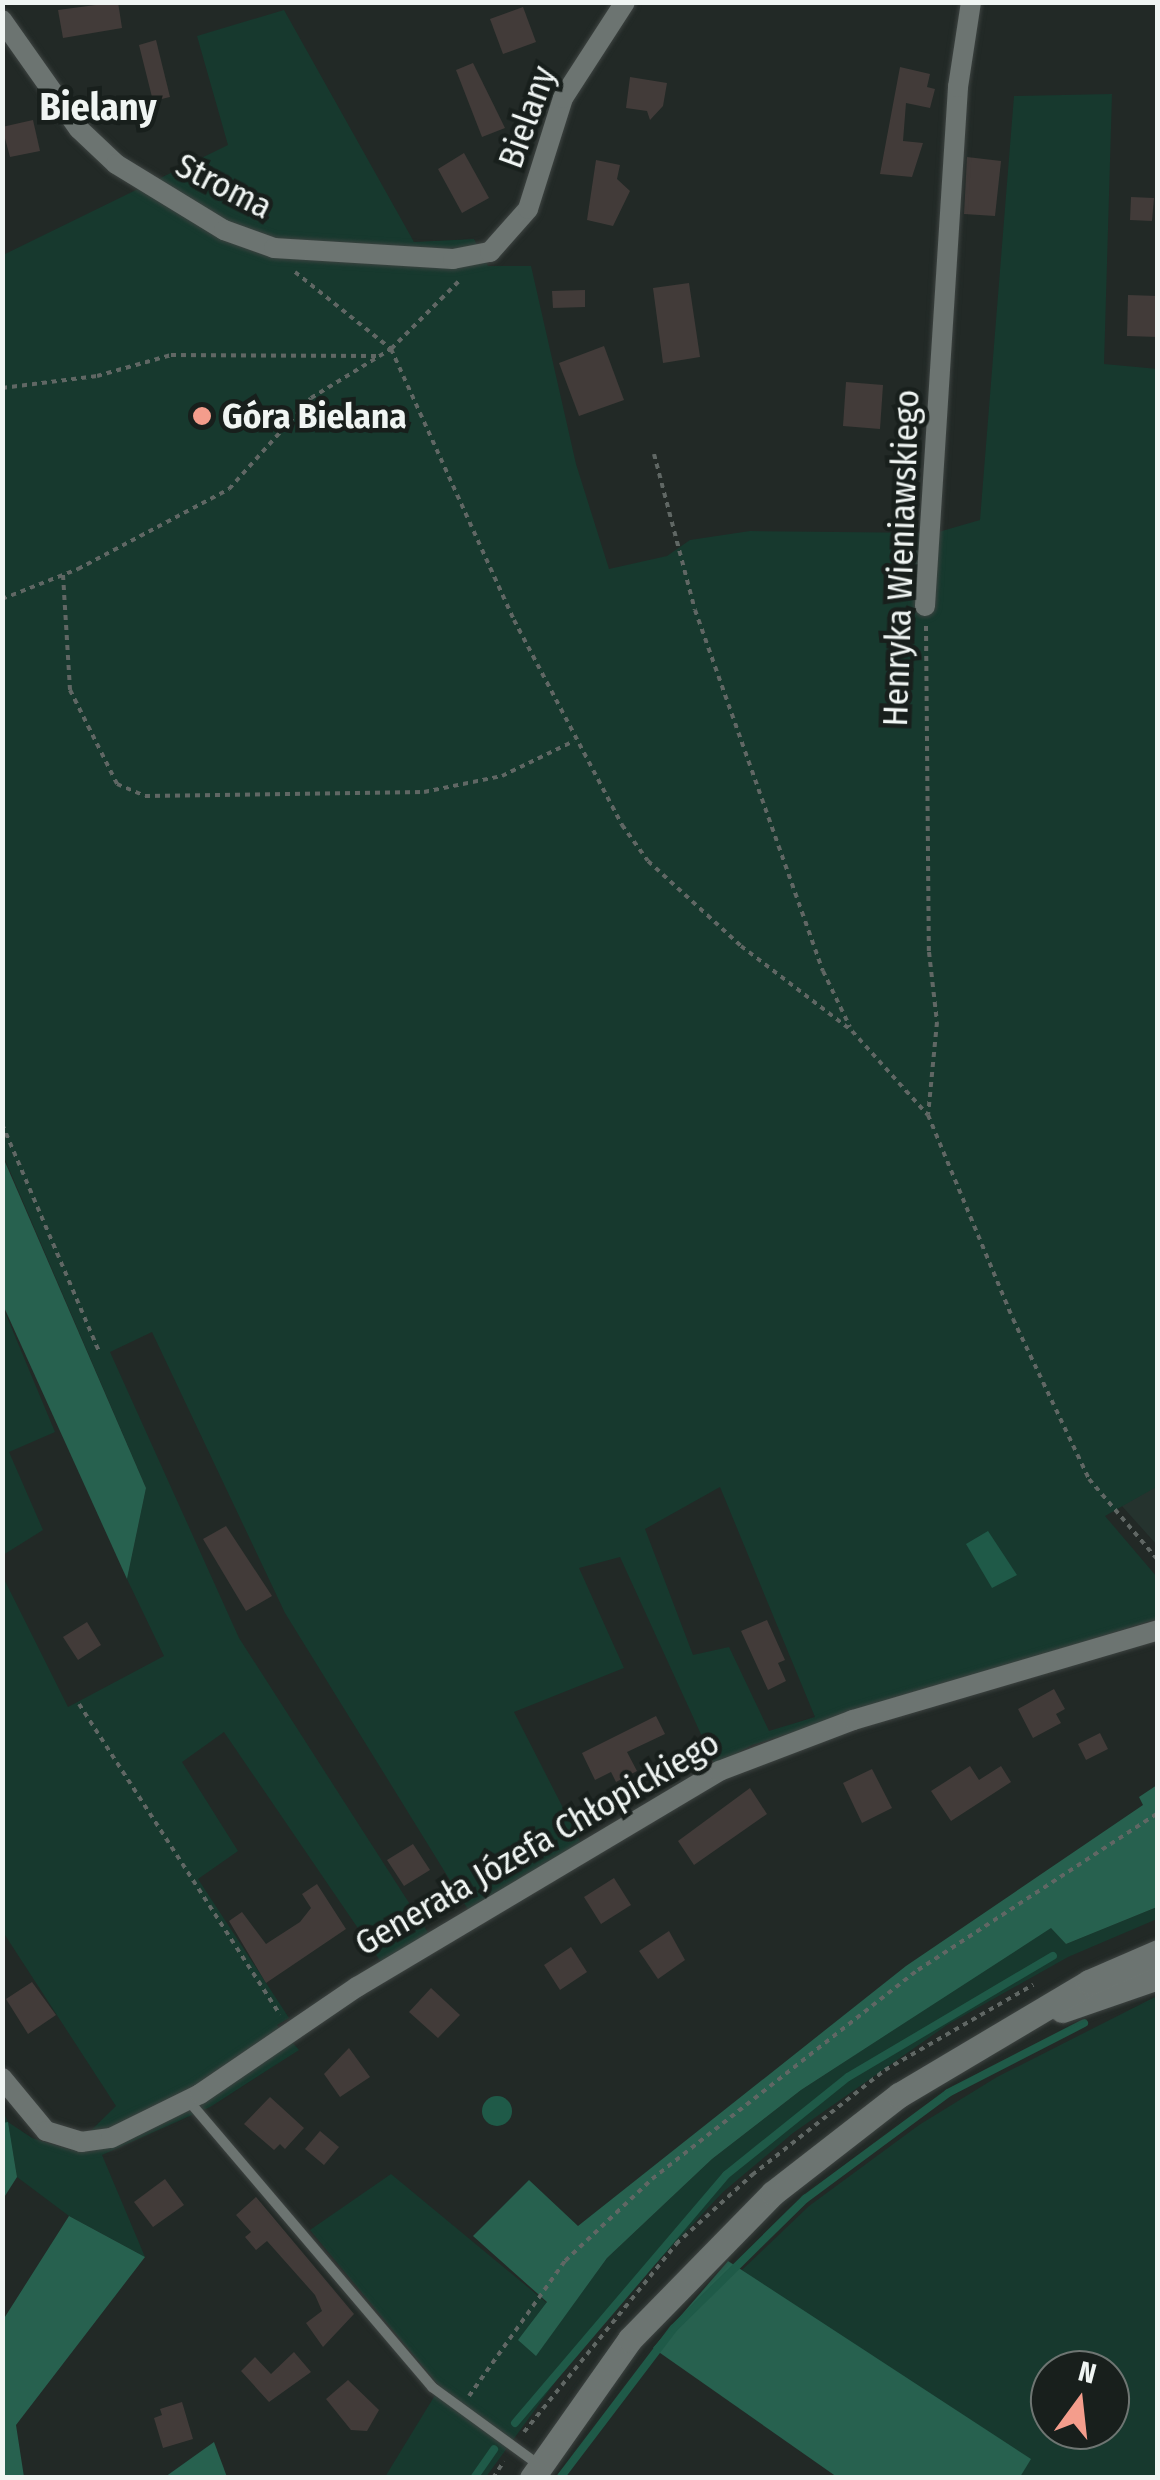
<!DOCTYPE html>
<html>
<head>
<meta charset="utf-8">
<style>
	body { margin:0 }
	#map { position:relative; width:1160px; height:2480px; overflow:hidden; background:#222926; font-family:"Fira Sans Condensed",sans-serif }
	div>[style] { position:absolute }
	.built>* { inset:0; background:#25332e }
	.green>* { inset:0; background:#17392e }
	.forest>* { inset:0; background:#27614f }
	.water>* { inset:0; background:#1f5a48 }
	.round { border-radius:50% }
	.stream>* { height:8px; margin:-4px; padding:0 4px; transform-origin:4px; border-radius:4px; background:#1f5a48 }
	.building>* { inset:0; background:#423b39 }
	.path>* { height:4px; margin-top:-2px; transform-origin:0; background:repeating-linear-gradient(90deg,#606764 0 5px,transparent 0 10px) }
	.roads { filter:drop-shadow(0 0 2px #3d4341) drop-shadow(0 0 2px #3d4341) }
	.lane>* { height:10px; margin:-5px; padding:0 5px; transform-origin:5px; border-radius:5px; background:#6c7471 }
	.street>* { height:20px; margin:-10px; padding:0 10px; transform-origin:10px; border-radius:10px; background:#6c7471 }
	.secondary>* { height:25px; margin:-12.5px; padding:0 12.5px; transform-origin:12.5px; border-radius:12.5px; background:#6c7471 }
	.dots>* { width:28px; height:28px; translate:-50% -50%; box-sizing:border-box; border:5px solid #181f1c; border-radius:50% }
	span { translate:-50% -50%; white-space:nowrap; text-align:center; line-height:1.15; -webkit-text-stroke:9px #181f1c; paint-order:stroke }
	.street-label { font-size:35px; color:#f0f5f3 }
	.poi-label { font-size:35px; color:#f0f5f3; font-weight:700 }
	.left { translate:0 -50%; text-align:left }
	.neighbourhood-label { font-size:38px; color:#f0f5f3; font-weight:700 }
	.frame { position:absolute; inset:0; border:5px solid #f0f5f3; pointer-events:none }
	.north { position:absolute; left:1030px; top:2350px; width:100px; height:100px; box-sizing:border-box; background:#181f1c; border:2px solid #6e7572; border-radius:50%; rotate:15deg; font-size:28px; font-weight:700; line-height:40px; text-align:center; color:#f0f5f3 }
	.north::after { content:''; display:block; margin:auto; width:35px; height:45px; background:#f49d8c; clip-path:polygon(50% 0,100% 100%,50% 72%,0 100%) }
</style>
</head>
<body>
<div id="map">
	<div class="built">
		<i style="clip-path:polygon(1157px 1486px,1157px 1545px,1121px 1505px)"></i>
	</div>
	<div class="green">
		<i style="clip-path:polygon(evenodd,284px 10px,414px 242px,474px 239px,488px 266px,531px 266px,576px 464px,609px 569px,667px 556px,690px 540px,750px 531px,935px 533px,980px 520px,1014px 96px,1112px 94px,1104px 364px,1158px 369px,1158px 1486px,1105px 1516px,1157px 1577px,1157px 1619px,752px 1745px,715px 1765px,620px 1557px,579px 1568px,624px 1668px,514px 1712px,582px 1845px,469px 1911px,285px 1613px,152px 1332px,110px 1352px,239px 1638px,429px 1934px,381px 1962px,224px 1732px,182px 1762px,238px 1851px,198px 1879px,289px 2018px,277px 2025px,299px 2050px,210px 2107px,102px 2155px,145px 2257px,69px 2216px,17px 2177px,8px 2123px,3px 2123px,2px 2109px,8px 2122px,32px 2138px,71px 2150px,116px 2106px,3px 1932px,3px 1577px,68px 1707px,164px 1656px,127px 1579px,146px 1488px,3px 1155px,3px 255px,228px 145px,197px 36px,284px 10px,720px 1487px,815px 1717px,769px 1731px,729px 1647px,693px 1655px,645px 1529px,720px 1487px)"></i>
		<i style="clip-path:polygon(2px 1305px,55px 1432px,9px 1452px,43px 1530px,3px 1555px)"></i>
		<i style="clip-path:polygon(1157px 1907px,1157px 1919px,1068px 1957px,947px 2025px,793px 2133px,723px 2192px,594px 2329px,486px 2477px,385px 2477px,440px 2387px,310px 2230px,391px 2174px,547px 2303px,536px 2355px,607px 2258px,712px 2159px,801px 2090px,1051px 1927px,1066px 1944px)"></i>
		<i style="clip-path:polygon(evenodd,1157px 1996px,1157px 2477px,1019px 2477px,742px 2270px,809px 2206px,919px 2125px,997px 2077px,1157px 1996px,1050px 2370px,1110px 2370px,1110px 2430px,1050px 2430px,1050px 2370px)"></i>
	</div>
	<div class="forest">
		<i style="clip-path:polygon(2px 1155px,146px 1488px,127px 1579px,3px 1305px)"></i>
		<i style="clip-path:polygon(1157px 1785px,1157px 1907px,1066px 1944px,1051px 1928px,801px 2090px,712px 2159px,607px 2258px,536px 2356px,518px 2340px,547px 2302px,473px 2236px,529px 2180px,578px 2226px,906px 1966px,1143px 1805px,1139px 1797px)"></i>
		<i style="clip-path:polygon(8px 2122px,17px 2177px,3px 2199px,3px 2123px)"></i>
		<i style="clip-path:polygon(69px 2216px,145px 2257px,16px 2425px,24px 2477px,3px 2477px,3px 2320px)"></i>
		<i style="clip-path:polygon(728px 2261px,1031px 2459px,1020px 2477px,837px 2477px,653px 2348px)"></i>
		<i style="clip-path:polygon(214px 2442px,227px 2477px,165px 2477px)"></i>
	</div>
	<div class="water">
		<i style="clip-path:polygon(988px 1531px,1017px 1575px,992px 1588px,966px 1544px)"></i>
		<i class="round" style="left:482px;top:2096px;width:30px;height:30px"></i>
	</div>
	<div class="stream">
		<i style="left:515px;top:2423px;width:326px;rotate:-49.6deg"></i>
		<i style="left:726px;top:2175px;width:156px;rotate:-38.8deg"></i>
		<i style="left:848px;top:2077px;width:238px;rotate:-30.6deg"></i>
		<i style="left:474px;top:2478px;width:35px;rotate:-55deg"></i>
		<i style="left:560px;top:2478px;width:188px;rotate:-52.8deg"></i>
		<i style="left:674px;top:2328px;width:184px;rotate:-44.6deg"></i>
		<i style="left:805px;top:2199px;width:178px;rotate:-36.5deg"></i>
		<i style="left:948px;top:2093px;width:153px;rotate:-27.2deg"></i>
	</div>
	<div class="building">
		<i style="clip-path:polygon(118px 2px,122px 28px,63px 38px,58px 10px)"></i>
		<i style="clip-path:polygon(523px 7px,536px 42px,503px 54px,490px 19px)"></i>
		<i style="clip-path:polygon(156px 40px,170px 97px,153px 101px,139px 45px)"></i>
		<i style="clip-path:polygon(473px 63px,505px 128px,482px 137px,456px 70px)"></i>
		<i style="clip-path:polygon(900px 67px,930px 74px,927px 87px,935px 89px,930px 108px,906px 103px,903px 141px,923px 143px,912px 177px,880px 174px)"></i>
		<i style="clip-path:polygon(630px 77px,667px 83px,663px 106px,650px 120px,647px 111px,626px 108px)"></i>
		<i style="clip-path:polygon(33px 120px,40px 151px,10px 157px,2px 127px)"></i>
		<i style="clip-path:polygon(464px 153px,489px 198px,462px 213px,438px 169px)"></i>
		<i style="clip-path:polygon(967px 157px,1001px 161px,995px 216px,964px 214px)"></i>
		<i style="clip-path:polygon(596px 160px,620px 165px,617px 179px,630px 191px,613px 226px,587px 220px)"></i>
		<i style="clip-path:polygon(1131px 197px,1154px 198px,1152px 221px,1130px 220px)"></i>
		<i style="clip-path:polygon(689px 283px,700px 357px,663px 363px,653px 288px)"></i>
		<i style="clip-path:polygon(585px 290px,585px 307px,553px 308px,552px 291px)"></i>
		<i style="clip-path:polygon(1128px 295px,1158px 296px,1158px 337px,1127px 336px)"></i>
		<i style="clip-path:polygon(604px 346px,624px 400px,579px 416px,559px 363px)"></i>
		<i style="clip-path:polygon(846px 382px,883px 385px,880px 429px,843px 426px)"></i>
		<i style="clip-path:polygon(226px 1526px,272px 1596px,246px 1611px,203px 1539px)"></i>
		<i style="clip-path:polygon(767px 1620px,785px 1660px,778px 1663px,786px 1681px,768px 1690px,741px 1631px)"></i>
		<i style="clip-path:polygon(87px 1622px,101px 1645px,78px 1660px,63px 1637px)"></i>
		<i style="clip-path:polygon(1054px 1689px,1065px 1709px,1056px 1714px,1061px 1723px,1033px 1738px,1018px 1709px)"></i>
		<i style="clip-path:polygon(656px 1716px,665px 1734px,627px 1752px,637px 1771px,616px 1782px,611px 1772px,595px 1780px,582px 1753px)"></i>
		<i style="clip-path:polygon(1100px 1733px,1108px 1749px,1086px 1760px,1078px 1744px)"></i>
		<i style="clip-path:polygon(970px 1766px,979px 1780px,1001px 1766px,1011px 1782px,951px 1821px,931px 1791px)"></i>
		<i style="clip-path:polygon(872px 1769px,892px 1808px,862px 1823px,843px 1783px)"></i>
		<i style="clip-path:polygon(750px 1788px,767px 1814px,694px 1865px,678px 1841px)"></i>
		<i style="clip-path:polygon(413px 1844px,430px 1870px,404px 1886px,387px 1860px)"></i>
		<i style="clip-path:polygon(614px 1878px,631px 1905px,601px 1924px,584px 1897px)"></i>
		<i style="clip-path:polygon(317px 1884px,346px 1929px,266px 1983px,229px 1921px,242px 1912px,266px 1944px,300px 1922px,311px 1908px,302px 1894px)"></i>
		<i style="clip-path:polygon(669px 1931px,685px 1960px,658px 1979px,639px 1951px)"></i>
		<i style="clip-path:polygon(571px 1947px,587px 1972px,560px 1990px,544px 1965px)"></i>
		<i style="clip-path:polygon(32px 1982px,56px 2015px,28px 2034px,6px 1999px)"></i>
		<i style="clip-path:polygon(431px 1988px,460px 2015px,438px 2038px,409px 2012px)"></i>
		<i style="clip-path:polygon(349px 2048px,370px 2077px,340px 2097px,324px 2074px)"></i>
		<i style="clip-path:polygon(270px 2097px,304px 2128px,285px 2149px,280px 2144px,274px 2150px,244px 2124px)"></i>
		<i style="clip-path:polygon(320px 2131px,339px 2147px,324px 2165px,305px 2149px)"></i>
		<i style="clip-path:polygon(165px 2179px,184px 2205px,153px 2227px,134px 2202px)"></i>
		<i style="clip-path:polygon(256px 2197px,354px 2314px,323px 2347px,306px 2323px,322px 2311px,315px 2295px,267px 2241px,256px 2250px,245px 2237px,251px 2232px,236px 2215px)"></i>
		<i style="clip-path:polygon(294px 2352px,311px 2372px,269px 2402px,241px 2371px,255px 2357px,271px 2374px)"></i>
		<i style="clip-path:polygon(348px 2380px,379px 2410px,367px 2431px,351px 2430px,326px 2399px)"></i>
		<i style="clip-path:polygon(182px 2402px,193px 2439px,163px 2448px,154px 2418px,162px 2415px,160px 2409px)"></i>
	</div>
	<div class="path">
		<i style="left:295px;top:272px;width:123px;rotate:38.7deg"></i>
		<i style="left:391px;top:349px;width:298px;rotate:65.6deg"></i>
		<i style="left:514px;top:620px;width:232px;rotate:62.2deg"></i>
		<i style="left:622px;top:825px;width:44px;rotate:54.2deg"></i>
		<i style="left:648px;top:861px;width:126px;rotate:42.4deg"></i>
		<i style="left:741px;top:946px;width:140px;rotate:37.4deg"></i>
		<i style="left:852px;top:1031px;width:113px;rotate:47.9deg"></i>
		<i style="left:928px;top:1115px;width:221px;rotate:67.4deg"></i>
		<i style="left:1013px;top:1319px;width:177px;rotate:64.6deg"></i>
		<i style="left:1089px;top:1479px;width:106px;rotate:49.6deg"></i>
		<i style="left:2px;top:388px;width:96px;rotate:-7.2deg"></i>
		<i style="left:97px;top:376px;width:77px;rotate:-15.8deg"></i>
		<i style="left:171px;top:355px;width:206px;rotate:0.3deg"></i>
		<i style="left:654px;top:454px;width:161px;rotate:75.3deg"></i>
		<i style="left:695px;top:610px;width:383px;rotate:70.5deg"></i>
		<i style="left:823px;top:971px;width:62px;rotate:64.3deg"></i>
		<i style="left:63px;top:575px;width:115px;rotate:86.5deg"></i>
		<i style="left:70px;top:690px;width:105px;rotate:63.4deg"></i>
		<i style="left:117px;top:784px;width:30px;rotate:23deg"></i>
		<i style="left:145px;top:796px;width:279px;rotate:-0.8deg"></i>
		<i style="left:424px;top:792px;width:80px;rotate:-11.6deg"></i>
		<i style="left:502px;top:776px;width:80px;rotate:-25.9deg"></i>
		<i style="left:2px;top:599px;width:82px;rotate:-21.5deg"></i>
		<i style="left:78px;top:569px;width:171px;rotate:-27.9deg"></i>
		<i style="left:229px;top:489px;width:122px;rotate:-48deg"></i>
		<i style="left:311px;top:398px;width:94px;rotate:-31.5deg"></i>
		<i style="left:391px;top:349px;width:99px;rotate:-45deg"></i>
		<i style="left:926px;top:626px;width:326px;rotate:89.5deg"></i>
		<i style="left:929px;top:952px;width:70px;rotate:83.5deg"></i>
		<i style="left:937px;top:1022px;width:93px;rotate:95.5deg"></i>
		<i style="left:2px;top:1124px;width:247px;rotate:66.9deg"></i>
		<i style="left:79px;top:1704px;width:370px;rotate:57.1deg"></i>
		<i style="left:469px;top:2396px;width:166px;rotate:-54.6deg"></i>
		<i style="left:565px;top:2261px;width:120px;rotate:-43.3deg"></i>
		<i style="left:652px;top:2179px;width:338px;rotate:-38.2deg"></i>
		<i style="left:918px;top:1970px;width:287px;rotate:-33.2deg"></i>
		<i style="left:524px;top:2432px;width:242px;rotate:-51deg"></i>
		<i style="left:676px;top:2244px;width:103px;rotate:-42.2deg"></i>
		<i style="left:752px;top:2175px;width:169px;rotate:-38.3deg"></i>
		<i style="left:885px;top:2070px;width:171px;rotate:-29.9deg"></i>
		<i style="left:493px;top:2478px;width:20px;rotate:-57deg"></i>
	</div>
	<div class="roads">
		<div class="lane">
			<i style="left:188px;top:2100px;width:377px;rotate:49.6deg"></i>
			<i style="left:432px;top:2387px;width:132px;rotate:36.1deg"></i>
		</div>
		<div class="street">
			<i style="left:2px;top:20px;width:133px;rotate:54.8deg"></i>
			<i style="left:79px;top:129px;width:51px;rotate:43.4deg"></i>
			<i style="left:116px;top:164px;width:127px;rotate:31.4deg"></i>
			<i style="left:224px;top:230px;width:53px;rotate:19.8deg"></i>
			<i style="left:274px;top:248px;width:179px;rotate:3.5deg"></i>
			<i style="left:453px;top:259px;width:38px;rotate:-11deg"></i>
			<i style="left:490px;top:252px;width:57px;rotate:-48.5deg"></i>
			<i style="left:528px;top:209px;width:116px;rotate:-72.5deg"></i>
			<i style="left:563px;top:98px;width:114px;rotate:-57.1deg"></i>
			<i style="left:925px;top:606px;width:520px;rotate:-86.36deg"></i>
			<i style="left:958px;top:87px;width:86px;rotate:-81.3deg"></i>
			<i style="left:2px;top:2078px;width:69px;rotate:50.3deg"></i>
			<i style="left:46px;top:2131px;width:37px;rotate:17deg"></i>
			<i style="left:81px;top:2142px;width:30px;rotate:-8deg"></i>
			<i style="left:111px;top:2138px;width:99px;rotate:-26.3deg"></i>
			<i style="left:200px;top:2094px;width:190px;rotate:-34.3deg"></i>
			<i style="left:357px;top:1987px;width:422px;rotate:-30.8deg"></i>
			<i style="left:719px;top:1771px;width:143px;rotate:-20.8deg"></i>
			<i style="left:853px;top:1720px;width:318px;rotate:-16.4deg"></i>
		</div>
		<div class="secondary">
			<i style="left:1062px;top:2010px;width:102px;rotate:-19deg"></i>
			<i style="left:532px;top:2478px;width:170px;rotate:-54.8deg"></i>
			<i style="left:630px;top:2339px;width:204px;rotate:-45.6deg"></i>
			<i style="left:773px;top:2193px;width:160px;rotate:-37.9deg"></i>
			<i style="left:899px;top:2095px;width:221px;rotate:-30.7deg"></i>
			<i style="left:1089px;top:1982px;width:75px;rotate:-23.5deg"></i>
		</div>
	</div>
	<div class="dots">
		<i style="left:202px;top:416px;background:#f49d8c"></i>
	</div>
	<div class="street-label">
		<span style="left:527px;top:117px;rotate:-70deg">Bielany</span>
		<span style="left:224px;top:186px;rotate:27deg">Stroma</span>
		<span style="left:901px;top:558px;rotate:-88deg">Henryka Wieniawskiego</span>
		<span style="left:537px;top:1843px;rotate:-30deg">Generała Józefa Chłopickiego</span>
	</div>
	<div class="poi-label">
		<span class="left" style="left:222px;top:416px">Góra Bielana</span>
	</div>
	<div class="neighbourhood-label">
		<span style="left:98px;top:108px">Bielany</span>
	</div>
	<div class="frame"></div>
	<div class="north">N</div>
</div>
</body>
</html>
